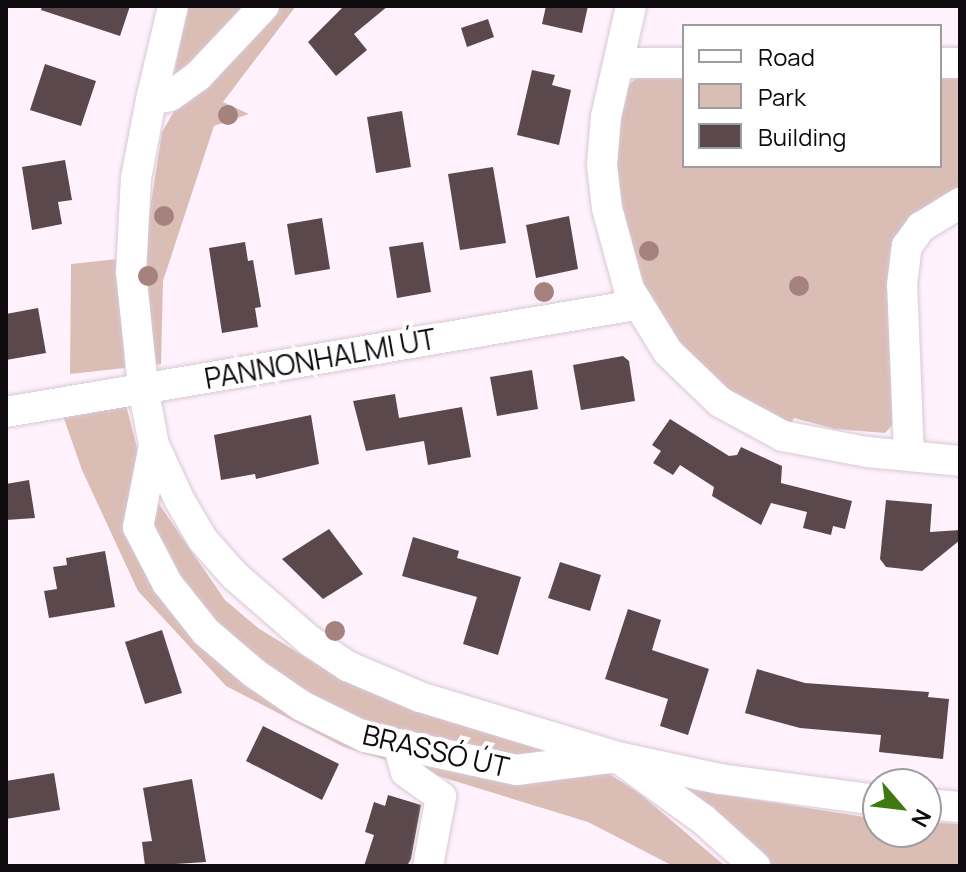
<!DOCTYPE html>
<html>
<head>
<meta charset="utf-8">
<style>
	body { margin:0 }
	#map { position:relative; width:966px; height:872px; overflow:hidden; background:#fff2fd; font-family:Manrope,sans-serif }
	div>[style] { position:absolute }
	.green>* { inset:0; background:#dabdb5 }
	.building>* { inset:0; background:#5a484c }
	.roads { filter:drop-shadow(0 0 2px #d8c8d5) drop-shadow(0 0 2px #d8c8d5) }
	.minor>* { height:30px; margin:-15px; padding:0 15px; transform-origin:15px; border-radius:15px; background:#fff }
	.trees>* { width:20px; height:20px; margin:-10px; border-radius:50%; background:#a6827e }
	span { translate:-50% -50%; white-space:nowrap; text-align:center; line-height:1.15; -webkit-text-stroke:8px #fff; paint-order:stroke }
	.street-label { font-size:28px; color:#100b0f }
	.frame { position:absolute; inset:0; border:8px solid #100b0f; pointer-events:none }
	.legend { position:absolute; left:682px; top:24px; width:260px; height:144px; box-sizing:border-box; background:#fff; border:2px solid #9f9d9f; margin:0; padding:10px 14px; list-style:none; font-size:24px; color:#100b0f }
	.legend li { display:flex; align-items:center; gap:16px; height:40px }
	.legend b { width:40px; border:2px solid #9f9d9f }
	.north { position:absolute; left:862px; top:768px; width:80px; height:80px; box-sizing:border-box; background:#fff; border:2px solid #9f9d9f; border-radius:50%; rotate:118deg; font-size:22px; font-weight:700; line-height:32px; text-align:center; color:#100b0f }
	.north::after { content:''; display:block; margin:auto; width:28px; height:36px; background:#3e7911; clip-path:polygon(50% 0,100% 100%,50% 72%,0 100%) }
</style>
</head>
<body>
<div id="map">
	<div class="green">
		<i style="clip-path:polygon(187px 6px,250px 6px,193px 70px,174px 75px)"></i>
		<i style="clip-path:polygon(275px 6px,296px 6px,223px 102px,249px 114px,214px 126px,163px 281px,161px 364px,149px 366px,141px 267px,162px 132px,176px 108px)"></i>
		<i style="clip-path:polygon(641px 74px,684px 75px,684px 166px,940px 166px,940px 76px,960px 75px,960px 189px,916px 220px,894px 423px,885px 433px,835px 429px,794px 418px,789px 427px,753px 413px,688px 360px,643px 284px,622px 216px,615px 163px,624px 89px)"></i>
		<i style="clip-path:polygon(118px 259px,125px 368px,70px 374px,71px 264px)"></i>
		<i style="clip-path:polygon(125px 401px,144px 475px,159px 504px,225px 600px,258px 628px,339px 678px,592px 763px,639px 793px,725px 866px,673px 866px,588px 822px,344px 747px,226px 686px,138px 591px,82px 470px,62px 413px)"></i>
		<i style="clip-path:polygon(688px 789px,878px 819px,878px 832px,926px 832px,926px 822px,960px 824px,960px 866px,766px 866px,686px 793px)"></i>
	</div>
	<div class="building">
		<i style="clip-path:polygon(42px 6px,130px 6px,120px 36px,41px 10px)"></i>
		<i style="clip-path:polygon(344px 6px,388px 6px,354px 34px,367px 50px,336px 76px,308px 42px)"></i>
		<i style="clip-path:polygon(546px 6px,588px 6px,582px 33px,542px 24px)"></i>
		<i style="clip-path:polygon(488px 19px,494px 37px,467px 47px,461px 28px)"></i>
		<i style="clip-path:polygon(45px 64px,96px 81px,81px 126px,30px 110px)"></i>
		<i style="clip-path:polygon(532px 70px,555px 75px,552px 85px,571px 90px,559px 145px,517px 135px)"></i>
		<i style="clip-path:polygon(402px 111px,411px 167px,376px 173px,367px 117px)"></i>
		<i style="clip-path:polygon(65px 160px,72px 200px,58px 202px,62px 224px,32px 230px,22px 167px)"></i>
		<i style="clip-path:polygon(493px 167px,506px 243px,460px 250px,448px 174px)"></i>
		<i style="clip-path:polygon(569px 216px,578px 269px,536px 278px,526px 225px)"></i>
		<i style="clip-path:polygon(322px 218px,330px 269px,295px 275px,287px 224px)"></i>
		<i style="clip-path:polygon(245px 242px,248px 261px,253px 260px,261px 307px,255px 308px,258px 327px,222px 333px,209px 248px)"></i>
		<i style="clip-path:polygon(423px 242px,431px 292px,397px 298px,389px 247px)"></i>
		<i style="clip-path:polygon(38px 308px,46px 353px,6px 360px,6px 314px)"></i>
		<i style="clip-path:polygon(623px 356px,629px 361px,635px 401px,581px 410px,573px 365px)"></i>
		<i style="clip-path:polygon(532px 370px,538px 409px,497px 416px,490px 377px)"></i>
		<i style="clip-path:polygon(395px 394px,399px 418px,462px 407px,471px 457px,428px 465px,424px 441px,366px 451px,353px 401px)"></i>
		<i style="clip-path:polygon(311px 415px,319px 464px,256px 479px,255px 474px,221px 480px,214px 435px)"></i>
		<i style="clip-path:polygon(670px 419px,729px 456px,737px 455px,741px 447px,782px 466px,781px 483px,852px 501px,845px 529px,833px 526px,831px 535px,803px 528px,807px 512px,771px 503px,761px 525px,712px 496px,714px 487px,680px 465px,673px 475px,653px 463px,661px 451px,652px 445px)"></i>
		<i style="clip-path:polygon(29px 480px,35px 518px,6px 520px,6px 484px)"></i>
		<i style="clip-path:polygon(886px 500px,932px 504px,930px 532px,960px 530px,960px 540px,922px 571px,886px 567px,880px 559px)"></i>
		<i style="clip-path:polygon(329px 529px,363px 574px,323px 599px,282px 559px)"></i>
		<i style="clip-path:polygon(413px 537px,459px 551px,457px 558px,521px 577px,498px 655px,463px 644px,477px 597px,402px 576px)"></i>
		<i style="clip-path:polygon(105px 551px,115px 607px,49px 618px,44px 591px,57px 589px,53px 567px,67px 565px,66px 558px)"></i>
		<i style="clip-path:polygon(560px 562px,601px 575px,590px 611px,548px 598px)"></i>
		<i style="clip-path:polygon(628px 609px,661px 620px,652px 650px,709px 669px,688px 735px,660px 726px,668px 699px,605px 679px)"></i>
		<i style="clip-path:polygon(162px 630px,182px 693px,145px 704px,125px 642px)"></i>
		<i style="clip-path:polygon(757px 669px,805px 683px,929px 692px,928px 697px,949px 699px,943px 759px,879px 752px,881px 735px,800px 728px,745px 713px)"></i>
		<i style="clip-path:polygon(263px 726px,339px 764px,322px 800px,246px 761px)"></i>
		<i style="clip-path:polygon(54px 773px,60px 810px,6px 819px,6px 781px)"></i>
		<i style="clip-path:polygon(192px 779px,206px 862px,145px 866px,142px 842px,152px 841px,143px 788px)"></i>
		<i style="clip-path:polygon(388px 795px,421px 805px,411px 859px,407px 866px,364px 866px,374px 835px,365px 832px,374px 802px,385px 806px)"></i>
	</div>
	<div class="roads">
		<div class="minor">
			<i style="left:264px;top:6px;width:96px;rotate:133.3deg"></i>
			<i style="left:198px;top:76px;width:34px;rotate:144deg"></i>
			<i style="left:170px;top:96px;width:19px;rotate:168deg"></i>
			<i style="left:151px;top:100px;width:79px;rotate:100.9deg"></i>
			<i style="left:136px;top:178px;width:94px;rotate:93deg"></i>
			<i style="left:131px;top:272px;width:116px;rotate:84deg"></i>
			<i style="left:143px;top:387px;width:59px;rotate:79.3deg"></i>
			<i style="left:154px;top:445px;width:62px;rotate:65.1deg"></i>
			<i style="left:180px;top:501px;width:45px;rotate:59.5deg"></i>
			<i style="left:203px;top:540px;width:48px;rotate:48.4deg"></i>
			<i style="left:235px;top:576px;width:99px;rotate:40.9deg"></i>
			<i style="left:310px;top:641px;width:45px;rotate:34deg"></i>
			<i style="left:347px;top:666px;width:79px;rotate:23deg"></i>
			<i style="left:420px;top:697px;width:206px;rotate:16.9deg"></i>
			<i style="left:617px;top:757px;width:107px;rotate:35.9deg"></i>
			<i style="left:704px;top:820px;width:69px;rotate:42deg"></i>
			<i style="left:631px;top:6px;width:114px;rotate:102.7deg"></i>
			<i style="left:606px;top:117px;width:48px;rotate:94.8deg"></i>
			<i style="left:602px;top:165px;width:43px;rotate:83.4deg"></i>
			<i style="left:607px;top:208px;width:84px;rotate:74.8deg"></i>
			<i style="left:629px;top:289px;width:74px;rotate:58.2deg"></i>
			<i style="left:668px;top:352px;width:72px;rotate:43.9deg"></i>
			<i style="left:720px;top:402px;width:72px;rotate:28.4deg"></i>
			<i style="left:783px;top:436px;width:86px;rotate:10.8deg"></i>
			<i style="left:867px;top:452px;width:93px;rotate:5.5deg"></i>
			<i style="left:619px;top:63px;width:65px"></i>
			<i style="left:940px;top:63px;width:20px"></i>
			<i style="left:151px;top:100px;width:97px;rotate:-76.8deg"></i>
			<i style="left:6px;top:412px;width:638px;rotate:-9.65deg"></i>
			<i style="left:154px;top:445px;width:84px;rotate:101deg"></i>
			<i style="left:138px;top:527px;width:63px;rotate:62.6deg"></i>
			<i style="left:167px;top:583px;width:63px;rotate:51.5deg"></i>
			<i style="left:206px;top:632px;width:63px;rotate:40.5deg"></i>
			<i style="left:254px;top:673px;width:58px;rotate:34.5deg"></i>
			<i style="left:302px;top:706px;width:70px;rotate:26.2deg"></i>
			<i style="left:365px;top:737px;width:155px;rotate:12.3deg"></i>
			<i style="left:516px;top:770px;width:102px;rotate:-7.3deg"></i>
			<i style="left:617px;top:757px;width:105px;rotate:12.1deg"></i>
			<i style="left:720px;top:779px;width:159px;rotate:7.6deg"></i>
			<i style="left:909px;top:456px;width:171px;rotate:-92.3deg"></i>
			<i style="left:902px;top:285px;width:39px;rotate:-83deg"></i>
			<i style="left:907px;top:246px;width:24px;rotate:-54deg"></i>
			<i style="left:921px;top:227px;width:46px;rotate:-31.6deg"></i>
			<i style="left:398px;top:744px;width:29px;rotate:74deg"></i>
			<i style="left:406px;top:772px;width:43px;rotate:35.5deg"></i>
			<i style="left:441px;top:797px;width:70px;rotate:100.7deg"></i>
			<i style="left:926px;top:804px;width:34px;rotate:5deg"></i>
		</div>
	</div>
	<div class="trees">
		<i style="left:228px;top:115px"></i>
		<i style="left:164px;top:216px"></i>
		<i style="left:649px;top:251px"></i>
		<i style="left:148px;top:276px"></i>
		<i style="left:799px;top:286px"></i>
		<i style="left:544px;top:292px"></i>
		<i style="left:335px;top:631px"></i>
	</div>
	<div class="street-label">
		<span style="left:320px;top:358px;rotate:-10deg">PANNONHALMI ÚT</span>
		<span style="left:436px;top:750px;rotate:13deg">BRASSÓ ÚT</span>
	</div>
	<div class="frame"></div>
	<ul class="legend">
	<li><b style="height:10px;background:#fff"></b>Road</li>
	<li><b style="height:22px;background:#dabdb5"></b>Park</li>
	<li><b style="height:22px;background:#5a484c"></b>Building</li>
	</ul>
	<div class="north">N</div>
</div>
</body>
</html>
